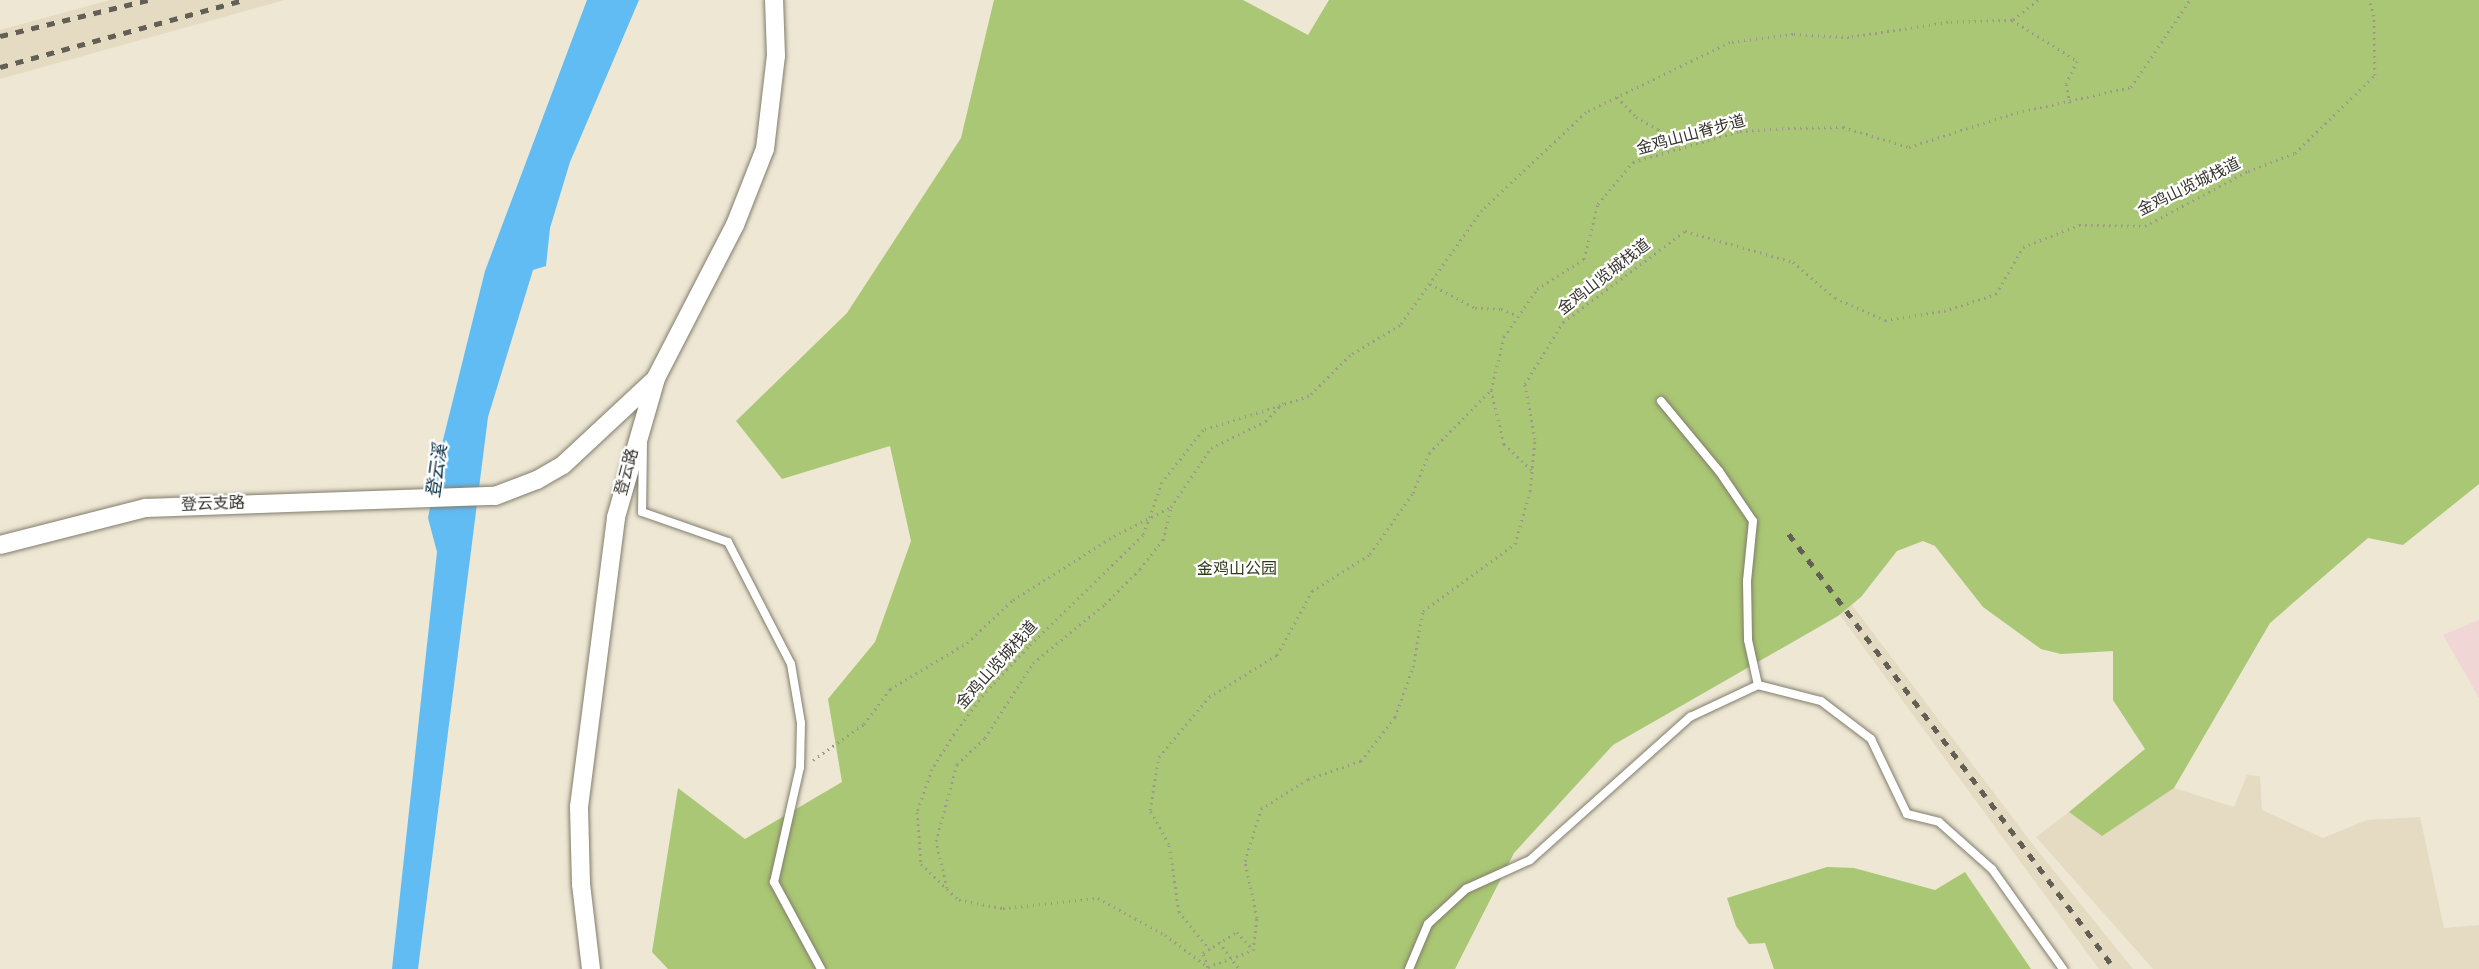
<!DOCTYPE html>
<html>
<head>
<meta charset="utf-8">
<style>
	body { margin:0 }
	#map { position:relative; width:2479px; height:969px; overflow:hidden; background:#ede7d4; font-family:"DejaVu Sans","Noto Sans SC",sans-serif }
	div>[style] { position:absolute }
	.built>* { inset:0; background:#e4dbc2 }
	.education>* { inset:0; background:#f1d6d6 }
	.green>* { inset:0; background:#a9c774 }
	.water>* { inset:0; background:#61bcf4 }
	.path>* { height:3px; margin-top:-1.5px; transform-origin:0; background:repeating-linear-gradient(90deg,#9d998b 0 1.5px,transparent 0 6px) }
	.roads { filter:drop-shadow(0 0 2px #827d6c) drop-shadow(0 0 2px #827d6c) }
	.service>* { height:8px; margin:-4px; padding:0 4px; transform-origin:4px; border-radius:4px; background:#fff }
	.tertiary>* { height:18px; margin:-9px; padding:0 9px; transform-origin:9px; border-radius:9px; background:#fff }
	.rail>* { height:4.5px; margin-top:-2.25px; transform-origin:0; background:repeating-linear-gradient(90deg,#625f55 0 8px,transparent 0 16px) }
	.path-bridge>* { height:3px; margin-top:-1.5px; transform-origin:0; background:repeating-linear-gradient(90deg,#9d998b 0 1.5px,transparent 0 6px) }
	span { translate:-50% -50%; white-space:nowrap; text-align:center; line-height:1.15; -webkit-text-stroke:4.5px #fff; paint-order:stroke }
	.street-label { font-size:16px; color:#35332c }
	.park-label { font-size:16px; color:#2e3a16 }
	.water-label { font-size:18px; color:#032d43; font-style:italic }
</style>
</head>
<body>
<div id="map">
	<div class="built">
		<i style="clip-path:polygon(110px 0,285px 0,0 79px,0 30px)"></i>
		<i style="clip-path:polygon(1794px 528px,2037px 850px,2133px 969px,2099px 969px,1785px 540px)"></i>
		<i style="clip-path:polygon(2247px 775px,2260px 776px,2262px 810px,2323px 838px,2367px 820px,2420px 817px,2444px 928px,2479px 925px,2479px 969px,2153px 969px,2036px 837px,2069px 812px,2102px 835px,2174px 788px,2234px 807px)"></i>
	</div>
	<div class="education">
		<i style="clip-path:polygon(2479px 620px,2479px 698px,2443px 635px)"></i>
	</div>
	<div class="green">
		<i style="clip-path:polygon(994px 0,1243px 0,1308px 35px,1329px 0,2479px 0,2479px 484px,2403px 545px,2368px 538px,2270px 623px,2174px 788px,2102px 836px,2069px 812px,2145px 749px,2113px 700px,2113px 651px,2061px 654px,2041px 649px,1983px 607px,1935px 546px,1923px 541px,1897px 551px,1861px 597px,1838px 616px,1613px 745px,1514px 853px,1455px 969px,668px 969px,652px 952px,678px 788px,745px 839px,842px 782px,828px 699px,875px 642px,911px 541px,890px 446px,782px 479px,736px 421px,847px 313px,961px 138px)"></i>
		<i style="clip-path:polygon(1827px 867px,1854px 868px,1935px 890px,1965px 872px,2031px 969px,1774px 969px,1765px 943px,1749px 944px,1736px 926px,1727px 898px)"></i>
	</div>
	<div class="water">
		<i style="clip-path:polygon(587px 0,639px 0,570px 162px,550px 228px,546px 266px,533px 270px,488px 417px,418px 969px,392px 969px,437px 552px,428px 518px,441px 448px,485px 271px)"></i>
	</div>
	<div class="path">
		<i style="left:2012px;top:20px;width:77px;rotate:32.2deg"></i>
		<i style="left:2077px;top:61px;width:25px;rotate:116deg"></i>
		<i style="left:2066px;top:84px;width:19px;rotate:78deg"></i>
		<i style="left:1617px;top:97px;width:28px;rotate:46deg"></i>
		<i style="left:1636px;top:117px;width:25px;rotate:29deg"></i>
		<i style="left:1658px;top:129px;width:30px;rotate:42deg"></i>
		<i style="left:1430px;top:284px;width:51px;rotate:28.1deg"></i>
		<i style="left:1475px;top:308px;width:26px;rotate:2deg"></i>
		<i style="left:1501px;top:309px;width:18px;rotate:22deg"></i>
		<i style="left:1491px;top:390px;width:56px;rotate:76.5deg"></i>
		<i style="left:1504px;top:444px;width:38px;rotate:43deg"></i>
		<i style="left:813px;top:760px;width:62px;rotate:-35.2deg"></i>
		<i style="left:864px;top:724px;width:44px;rotate:-53.4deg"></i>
		<i style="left:890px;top:689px;width:90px;rotate:-30.9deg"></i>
		<i style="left:967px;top:643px;width:63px;rotate:-43.1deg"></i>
		<i style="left:1013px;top:600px;width:120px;rotate:-32.4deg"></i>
		<i style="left:1114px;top:536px;width:64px;rotate:-27deg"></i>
		<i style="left:947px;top:888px;width:48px;rotate:-103.2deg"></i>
		<i style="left:936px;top:841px;width:80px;rotate:-74.7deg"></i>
		<i style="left:957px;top:764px;width:38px;rotate:-43deg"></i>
		<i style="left:985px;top:738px;width:89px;rotate:-57.4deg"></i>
		<i style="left:1033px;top:663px;width:93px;rotate:-39.3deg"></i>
		<i style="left:1105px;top:604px;width:49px;rotate:-45deg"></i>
		<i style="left:1140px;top:569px;width:37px;rotate:-52deg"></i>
		<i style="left:1163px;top:540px;width:34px;rotate:-76deg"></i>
		<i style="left:1171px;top:507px;width:71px;rotate:-55.9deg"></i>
		<i style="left:1211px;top:448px;width:61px;rotate:-26.1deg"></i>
		<i style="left:1266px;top:421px;width:25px;rotate:-47deg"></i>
		<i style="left:1219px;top:942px;width:34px;rotate:53deg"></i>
		<i style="left:1210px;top:950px;width:49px;rotate:-129.2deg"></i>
		<i style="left:1179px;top:912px;width:69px;rotate:-98.4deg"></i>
		<i style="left:1169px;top:844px;width:39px;rotate:-119deg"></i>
		<i style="left:1150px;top:810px;width:54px;rotate:-80.4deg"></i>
		<i style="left:1159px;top:757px;width:78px;rotate:-50.2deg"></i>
		<i style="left:1209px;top:697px;width:80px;rotate:-31.7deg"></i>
		<i style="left:1277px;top:655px;width:73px;rotate:-61.3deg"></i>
		<i style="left:1312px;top:591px;width:69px;rotate:-32.5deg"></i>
		<i style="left:1370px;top:554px;width:75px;rotate:-54.8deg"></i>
		<i style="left:1413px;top:493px;width:43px;rotate:-68.2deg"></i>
		<i style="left:1429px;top:453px;width:88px;rotate:-45.5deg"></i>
		<i style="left:1491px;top:390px;width:55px;rotate:-76.2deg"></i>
		<i style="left:1504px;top:337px;width:58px;rotate:-55.5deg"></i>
		<i style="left:1537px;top:289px;width:56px;rotate:-32.6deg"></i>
		<i style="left:1584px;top:259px;width:57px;rotate:-75.7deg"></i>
		<i style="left:1598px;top:204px;width:55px;rotate:-50.2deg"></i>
		<i style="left:1633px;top:162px;width:111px;rotate:-16.2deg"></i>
		<i style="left:1740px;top:131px;width:48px;rotate:-3.6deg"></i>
		<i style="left:1788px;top:128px;width:55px;rotate:-1deg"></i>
		<i style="left:1843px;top:127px;width:69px;rotate:16.9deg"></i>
		<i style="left:1909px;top:147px;width:107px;rotate:-17.9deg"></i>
		<i style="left:2011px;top:114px;width:123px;rotate:-12.7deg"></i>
		<i style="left:2131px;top:87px;width:105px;rotate:-55.9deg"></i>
		<i style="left:1208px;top:967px;width:15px;rotate:-110deg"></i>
		<i style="left:1203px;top:953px;width:40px;rotate:-32deg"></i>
		<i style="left:1237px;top:932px;width:24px;rotate:48deg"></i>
	</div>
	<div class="roads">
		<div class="service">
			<i style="left:1661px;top:401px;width:91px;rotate:50.4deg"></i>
			<i style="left:1719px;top:471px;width:60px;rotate:55.8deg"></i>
			<i style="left:1753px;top:521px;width:60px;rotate:95.7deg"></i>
			<i style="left:1747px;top:581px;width:59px;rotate:89deg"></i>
			<i style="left:1748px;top:640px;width:46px;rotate:77.5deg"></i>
			<i style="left:643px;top:442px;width:70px;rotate:90.8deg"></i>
			<i style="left:642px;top:512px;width:91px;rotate:19.2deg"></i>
			<i style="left:728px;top:542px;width:137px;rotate:62.7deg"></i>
			<i style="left:791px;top:664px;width:60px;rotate:80.4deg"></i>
			<i style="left:801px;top:723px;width:44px;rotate:91.3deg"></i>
			<i style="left:800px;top:767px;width:118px;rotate:102.7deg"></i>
			<i style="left:774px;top:882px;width:99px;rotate:61.6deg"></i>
			<i style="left:1409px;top:969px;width:49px;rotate:-67.1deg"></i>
			<i style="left:1428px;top:924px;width:52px;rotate:-42.6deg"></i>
			<i style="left:1466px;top:889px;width:70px;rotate:-24.4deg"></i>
			<i style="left:1530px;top:860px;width:215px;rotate:-41.8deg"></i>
			<i style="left:1690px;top:717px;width:75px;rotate:-25.2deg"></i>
			<i style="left:1758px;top:685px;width:65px;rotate:14.3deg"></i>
			<i style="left:1821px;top:701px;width:63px;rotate:37.2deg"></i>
			<i style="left:1871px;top:739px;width:83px;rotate:64.4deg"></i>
			<i style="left:1907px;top:814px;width:33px;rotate:14deg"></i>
			<i style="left:1939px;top:822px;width:71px;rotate:41.6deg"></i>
			<i style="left:1992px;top:869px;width:123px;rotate:54.6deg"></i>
		</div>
		<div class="tertiary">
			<i style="left:0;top:545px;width:150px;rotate:-14.3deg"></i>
			<i style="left:145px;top:508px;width:350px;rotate:-2deg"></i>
			<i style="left:495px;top:496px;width:45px;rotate:-20.9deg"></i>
			<i style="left:537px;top:480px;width:30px;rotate:-30deg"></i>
			<i style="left:563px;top:465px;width:123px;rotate:-43deg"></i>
			<i style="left:591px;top:969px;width:86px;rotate:-96.7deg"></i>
			<i style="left:581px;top:884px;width:77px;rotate:-91.5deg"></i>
			<i style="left:579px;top:807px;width:292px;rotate:-82.7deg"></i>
			<i style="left:616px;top:517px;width:145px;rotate:-73.9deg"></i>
			<i style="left:656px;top:378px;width:172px;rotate:-62.7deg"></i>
			<i style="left:735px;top:225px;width:82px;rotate:-68.5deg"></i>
			<i style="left:765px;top:149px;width:94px;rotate:-83.3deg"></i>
			<i style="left:776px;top:56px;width:56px;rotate:-92deg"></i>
		</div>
	</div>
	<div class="rail">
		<i style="left:0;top:36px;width:152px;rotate:-13.7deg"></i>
		<i style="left:0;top:67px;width:253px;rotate:-15.4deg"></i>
		<i style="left:1789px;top:534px;width:544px;rotate:53.15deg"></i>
	</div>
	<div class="path-bridge">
		<i style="left:2038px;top:0;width:33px;rotate:142deg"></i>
		<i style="left:2012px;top:20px;width:64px;rotate:178.2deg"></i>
		<i style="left:1948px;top:22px;width:100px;rotate:171.4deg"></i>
		<i style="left:1849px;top:37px;width:56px;rotate:-176.9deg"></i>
		<i style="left:1793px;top:34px;width:64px;rotate:172.8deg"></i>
		<i style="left:1730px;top:42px;width:160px;rotate:154.1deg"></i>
		<i style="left:1586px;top:112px;width:143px;rotate:136.7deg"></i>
		<i style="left:1482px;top:210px;width:141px;rotate:125.5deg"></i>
		<i style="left:1400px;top:325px;width:58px;rotate:149deg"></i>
		<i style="left:1350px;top:355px;width:58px;rotate:135deg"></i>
		<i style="left:1309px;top:396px;width:111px;rotate:162.2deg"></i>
		<i style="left:1203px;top:430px;width:66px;rotate:128.3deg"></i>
		<i style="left:1162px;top:482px;width:56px;rotate:109.7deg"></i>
		<i style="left:1143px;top:535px;width:161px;rotate:135.8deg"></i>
		<i style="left:1028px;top:647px;width:66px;rotate:133.2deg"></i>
		<i style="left:983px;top:695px;width:49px;rotate:126.6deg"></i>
		<i style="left:954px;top:734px;width:41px;rotate:122.2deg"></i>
		<i style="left:932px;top:769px;width:46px;rotate:109.2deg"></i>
		<i style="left:917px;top:812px;width:52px;rotate:85.6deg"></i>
		<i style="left:921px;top:864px;width:52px;rotate:43.5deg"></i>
		<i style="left:959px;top:900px;width:45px;rotate:10.3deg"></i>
		<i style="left:1003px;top:908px;width:96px;rotate:-6deg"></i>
		<i style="left:1098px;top:898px;width:77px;rotate:28.9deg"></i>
		<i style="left:1165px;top:935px;width:54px;rotate:36.7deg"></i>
		<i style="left:1208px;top:967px;width:48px;rotate:-20.7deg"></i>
		<i style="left:1253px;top:950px;width:32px;rotate:-83deg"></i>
		<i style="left:1257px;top:918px;width:58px;rotate:-101.9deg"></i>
		<i style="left:1245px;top:861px;width:54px;rotate:-72.9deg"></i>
		<i style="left:1261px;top:809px;width:56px;rotate:-32.6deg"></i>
		<i style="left:1308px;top:779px;width:56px;rotate:-18.8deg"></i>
		<i style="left:1361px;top:761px;width:56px;rotate:-52.3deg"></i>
		<i style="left:1395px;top:717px;width:53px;rotate:-70.2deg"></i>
		<i style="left:1413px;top:667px;width:57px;rotate:-79.9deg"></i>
		<i style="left:1423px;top:611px;width:114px;rotate:-36.1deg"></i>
		<i style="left:1515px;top:544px;width:55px;rotate:-74.2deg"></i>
		<i style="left:1530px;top:491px;width:52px;rotate:-84.5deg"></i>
		<i style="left:1535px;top:439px;width:56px;rotate:-100.3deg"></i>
		<i style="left:1525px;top:384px;width:73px;rotate:-58.5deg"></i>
		<i style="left:1563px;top:322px;width:152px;rotate:-36.7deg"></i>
		<i style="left:1685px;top:231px;width:112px;rotate:16deg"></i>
		<i style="left:1793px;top:262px;width:55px;rotate:40.6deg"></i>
		<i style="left:1835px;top:298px;width:55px;rotate:23.7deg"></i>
		<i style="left:1885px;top:320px;width:60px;rotate:-8.7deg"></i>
		<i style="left:1944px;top:311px;width:55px;rotate:-18.1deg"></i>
		<i style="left:1996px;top:294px;width:54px;rotate:-60.1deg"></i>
		<i style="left:2023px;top:247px;width:60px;rotate:-21.4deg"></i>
		<i style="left:2079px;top:225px;width:66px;rotate:0.9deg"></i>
		<i style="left:2145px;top:226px;width:117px;rotate:-28.1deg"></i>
		<i style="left:2248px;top:171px;width:50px;rotate:-21deg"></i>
		<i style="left:2295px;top:153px;width:112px;rotate:-44.3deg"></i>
		<i style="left:2375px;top:75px;width:59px;rotate:-91deg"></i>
		<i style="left:2374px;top:16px;width:17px;rotate:-107deg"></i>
	</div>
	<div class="street-label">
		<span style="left:1691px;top:135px;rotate:-15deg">金鸡山山脊步道</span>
		<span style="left:2189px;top:187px;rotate:-26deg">金鸡山览城栈道</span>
		<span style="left:1604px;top:277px;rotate:-38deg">金鸡山览城栈道</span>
		<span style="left:627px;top:472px;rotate:-75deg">登云路</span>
		<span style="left:213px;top:504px;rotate:-2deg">登云支路</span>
		<span style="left:997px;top:665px;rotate:-48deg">金鸡山览城栈道</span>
	</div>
	<div class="park-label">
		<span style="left:1237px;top:569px">金鸡山公园</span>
	</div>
	<div class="water-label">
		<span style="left:437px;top:471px;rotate:-82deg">登云溪</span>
	</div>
</div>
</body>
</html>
